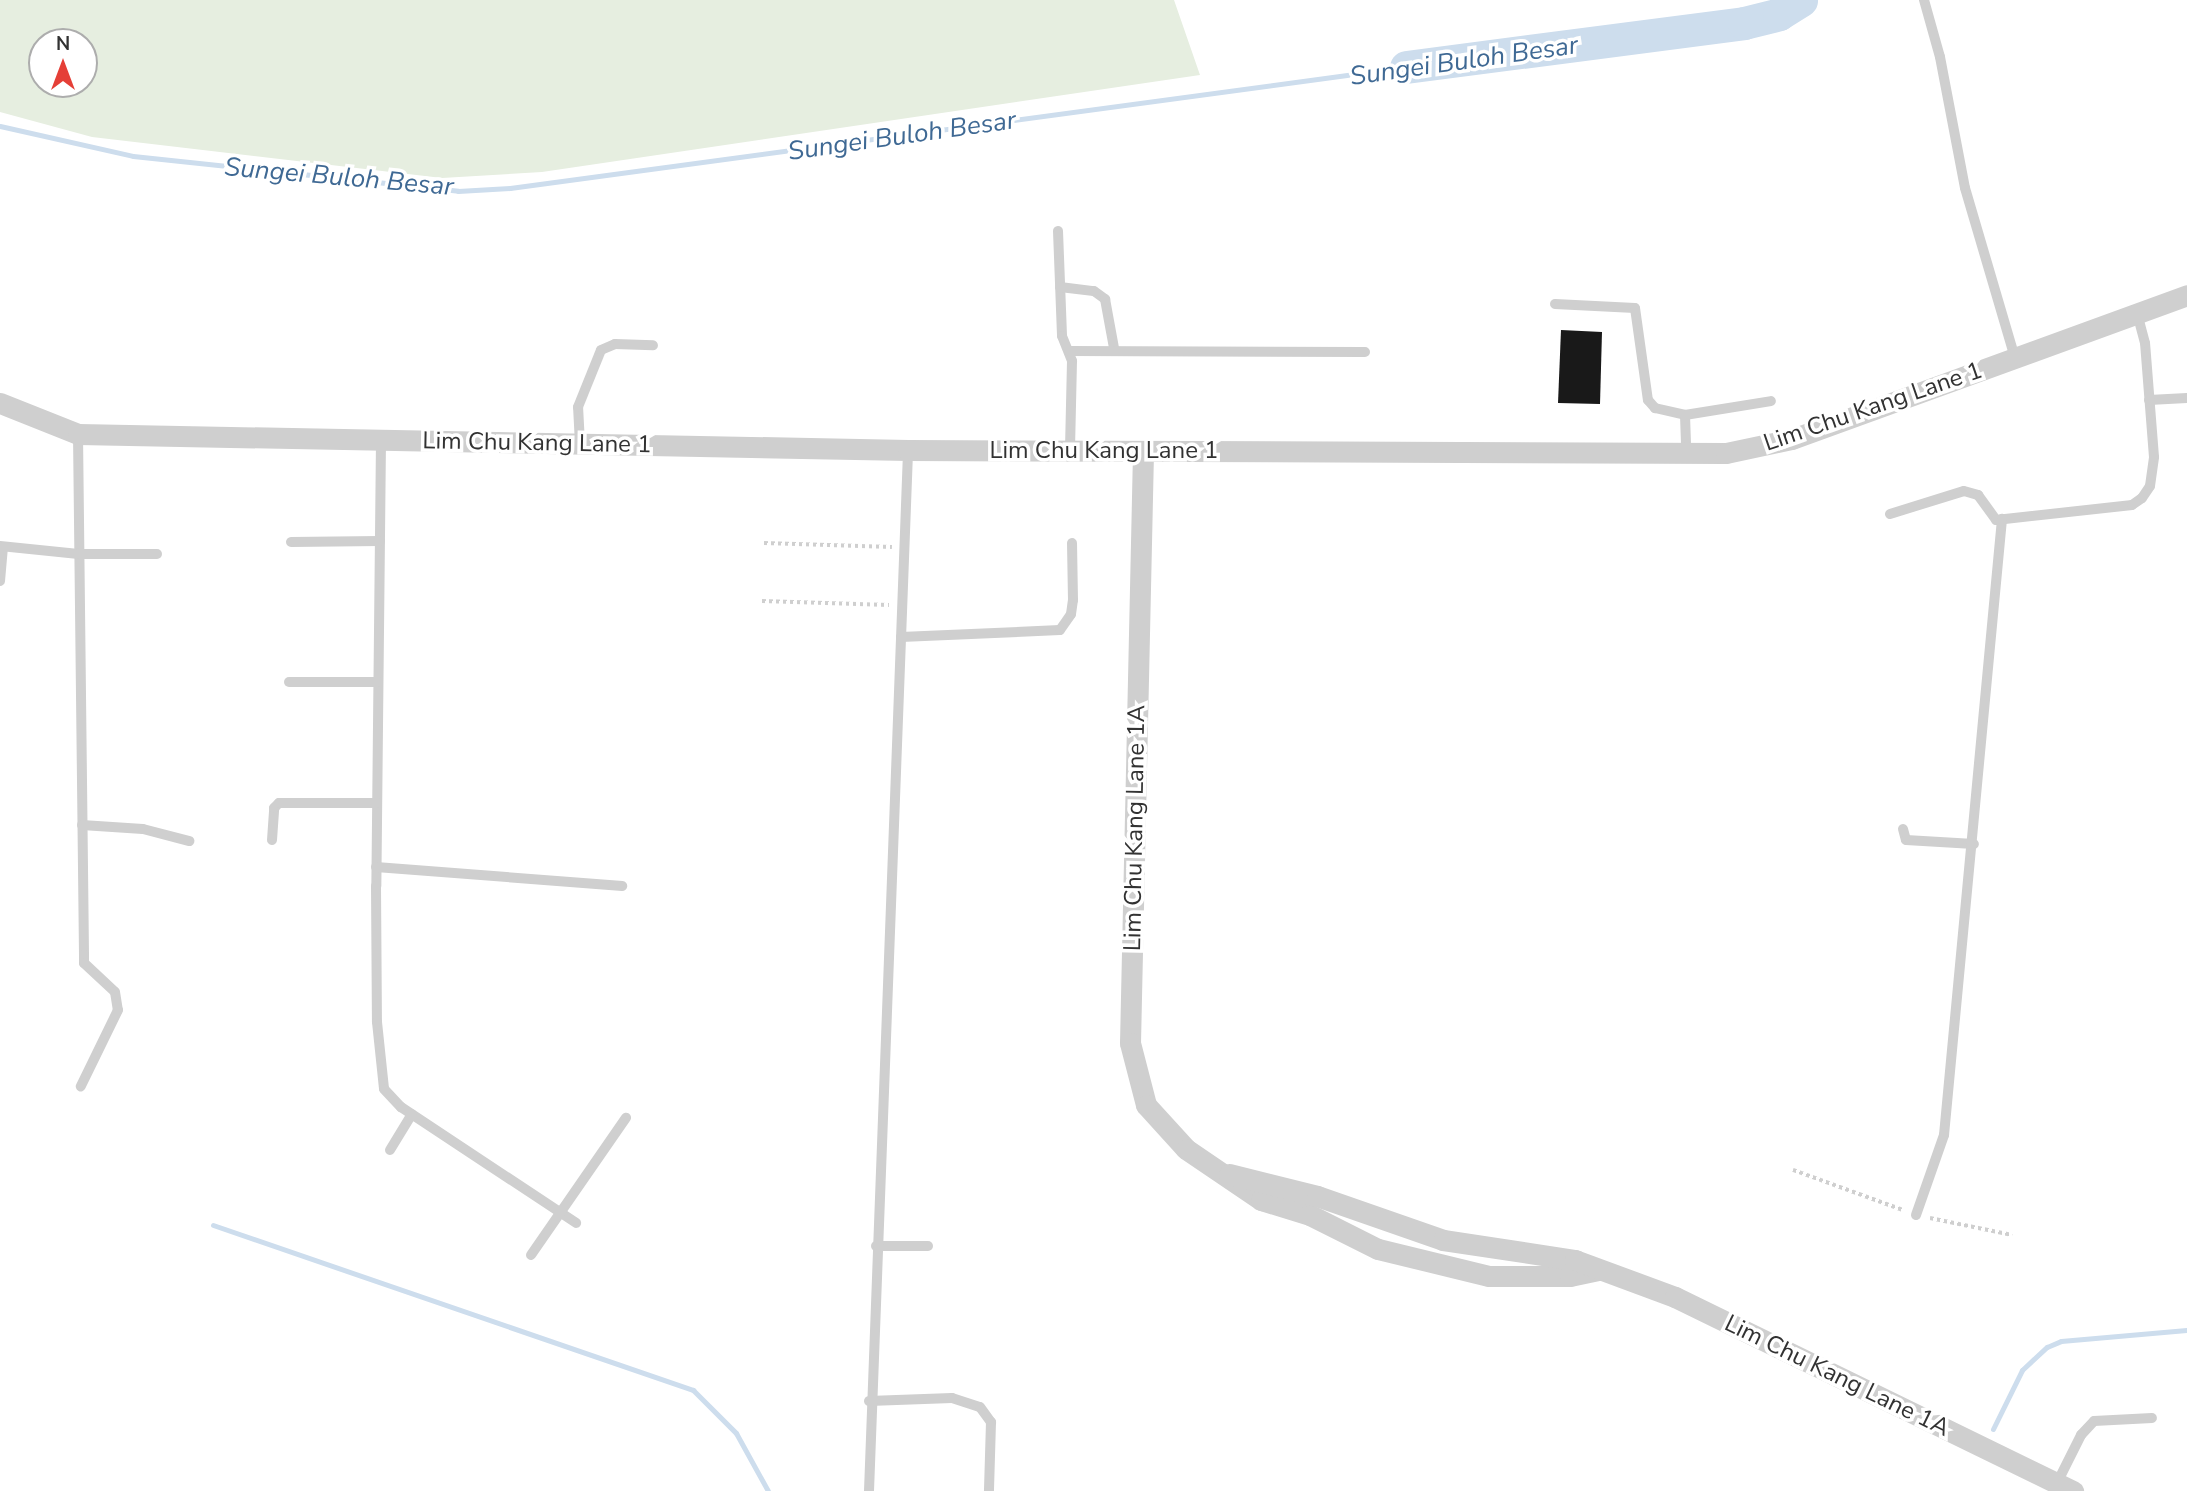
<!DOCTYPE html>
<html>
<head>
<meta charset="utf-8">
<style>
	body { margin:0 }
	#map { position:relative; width:2187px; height:1491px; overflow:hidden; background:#fff; font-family:"Nunito Sans",sans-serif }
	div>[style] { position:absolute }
	.green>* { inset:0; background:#e6eee0 }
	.stream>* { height:5px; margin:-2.5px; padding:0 2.5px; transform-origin:2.5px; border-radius:2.5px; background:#cddded }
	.river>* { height:33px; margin:-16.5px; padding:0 16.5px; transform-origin:16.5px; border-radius:16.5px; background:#cddded }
	.building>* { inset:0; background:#191919 }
	.path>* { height:3.5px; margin-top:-1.75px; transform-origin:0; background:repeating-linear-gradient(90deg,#cfcfcf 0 3.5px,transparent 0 7px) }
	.service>* { height:10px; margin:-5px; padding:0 5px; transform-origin:5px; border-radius:5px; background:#cfcfcf }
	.minor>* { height:21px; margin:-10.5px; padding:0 10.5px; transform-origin:10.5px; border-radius:10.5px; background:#cfcfcf }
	span { translate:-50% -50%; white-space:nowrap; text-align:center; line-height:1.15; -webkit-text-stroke:7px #fff; paint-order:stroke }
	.street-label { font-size:24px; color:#323232 }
	.water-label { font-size:26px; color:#3f6994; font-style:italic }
	.north { position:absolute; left:28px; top:28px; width:70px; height:70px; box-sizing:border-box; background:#fff; border:2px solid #adadad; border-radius:50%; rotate:0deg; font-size:19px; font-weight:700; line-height:28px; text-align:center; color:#323232 }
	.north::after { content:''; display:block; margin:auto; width:24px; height:32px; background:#e53f37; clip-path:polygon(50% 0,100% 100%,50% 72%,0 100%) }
</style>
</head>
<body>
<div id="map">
	<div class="green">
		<i style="clip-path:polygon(evenodd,0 0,1174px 0,1200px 75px,542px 172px,442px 178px,92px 137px,0 112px,0 0,42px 42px,84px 42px,84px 84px,42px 84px,42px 42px)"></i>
	</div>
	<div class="stream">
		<i style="left:0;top:126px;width:136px;rotate:12.7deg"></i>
		<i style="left:133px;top:156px;width:327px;rotate:6.1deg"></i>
		<i style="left:458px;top:191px;width:52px;rotate:-3.3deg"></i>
		<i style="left:510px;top:188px;width:904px;rotate:-7.69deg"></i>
		<i style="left:213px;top:1225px;width:508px;rotate:18.97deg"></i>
		<i style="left:693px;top:1390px;width:61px;rotate:45deg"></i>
		<i style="left:736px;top:1433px;width:66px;rotate:61.1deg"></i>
		<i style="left:1993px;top:1429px;width:66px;rotate:-63.8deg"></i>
		<i style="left:2022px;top:1370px;width:34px;rotate:-43deg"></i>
		<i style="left:2047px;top:1347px;width:15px;rotate:-23deg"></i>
		<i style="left:2061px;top:1341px;width:126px;rotate:-5deg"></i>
	</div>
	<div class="river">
		<i style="left:1406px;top:67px;width:341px;rotate:-7.4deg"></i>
		<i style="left:1744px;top:23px;width:36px;rotate:-14deg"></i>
		<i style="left:1779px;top:14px;width:26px;rotate:-32deg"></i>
	</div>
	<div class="building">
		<i style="clip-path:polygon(1561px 330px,1602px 332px,1600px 404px,1558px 403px)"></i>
	</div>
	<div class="path">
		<i style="left:764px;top:543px;width:128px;rotate:1.8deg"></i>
		<i style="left:762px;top:601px;width:127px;rotate:1.8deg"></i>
		<i style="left:1793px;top:1170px;width:117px;rotate:20deg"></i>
		<i style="left:1930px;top:1218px;width:84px;rotate:11.7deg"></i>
	</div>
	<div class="service">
		<i style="left:1924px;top:0;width:59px;rotate:74.3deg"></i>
		<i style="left:1940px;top:57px;width:133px;rotate:79.2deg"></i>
		<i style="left:1965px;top:188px;width:177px;rotate:73.6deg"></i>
		<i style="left:1058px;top:231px;width:105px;rotate:87.8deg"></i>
		<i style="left:1062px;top:336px;width:27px;rotate:68deg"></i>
		<i style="left:1072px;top:361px;width:90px;rotate:91.3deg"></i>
		<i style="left:1060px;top:287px;width:34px;rotate:7deg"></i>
		<i style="left:1094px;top:291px;width:14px;rotate:36deg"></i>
		<i style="left:1105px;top:299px;width:50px;rotate:79.6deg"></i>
		<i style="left:1555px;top:304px;width:80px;rotate:2.9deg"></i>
		<i style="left:1635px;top:308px;width:93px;rotate:82deg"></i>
		<i style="left:1648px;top:400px;width:11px;rotate:49deg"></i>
		<i style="left:1655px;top:408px;width:31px;rotate:13deg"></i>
		<i style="left:1685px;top:415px;width:87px;rotate:-9.2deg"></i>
		<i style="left:1069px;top:351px;width:296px;rotate:0.2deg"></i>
		<i style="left:2149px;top:400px;width:38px;rotate:-3deg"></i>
		<i style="left:1685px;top:415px;width:38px;rotate:88deg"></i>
		<i style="left:78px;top:434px;width:521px;rotate:89.34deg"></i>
		<i style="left:84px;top:955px;width:8px;rotate:90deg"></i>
		<i style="left:84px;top:963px;width:42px;rotate:43.1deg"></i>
		<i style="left:115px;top:992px;width:18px;rotate:81deg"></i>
		<i style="left:118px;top:1010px;width:85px;rotate:116deg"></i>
		<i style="left:381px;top:440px;width:446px;rotate:90.6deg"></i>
		<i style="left:376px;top:886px;width:136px;rotate:89.6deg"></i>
		<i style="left:377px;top:1022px;width:67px;rotate:84deg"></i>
		<i style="left:384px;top:1089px;width:25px;rotate:47deg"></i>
		<i style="left:401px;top:1107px;width:210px;rotate:33.5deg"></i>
		<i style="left:580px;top:444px;width:37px;rotate:-93deg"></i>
		<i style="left:578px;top:407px;width:61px;rotate:-68deg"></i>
		<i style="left:601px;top:350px;width:15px;rotate:-23deg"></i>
		<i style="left:615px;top:344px;width:38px;rotate:2deg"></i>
		<i style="left:1890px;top:514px;width:77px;rotate:-17.3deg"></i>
		<i style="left:1964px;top:491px;width:15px;rotate:16deg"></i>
		<i style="left:1978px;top:495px;width:31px;rotate:54deg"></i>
		<i style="left:1996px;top:520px;width:137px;rotate:-6.3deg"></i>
		<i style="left:2132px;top:505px;width:12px;rotate:-35deg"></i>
		<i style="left:2142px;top:498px;width:14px;rotate:-56deg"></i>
		<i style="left:2150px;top:486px;width:29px;rotate:-82deg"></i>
		<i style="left:2154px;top:457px;width:114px;rotate:-94.5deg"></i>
		<i style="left:2145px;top:343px;width:31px;rotate:-105deg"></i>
		<i style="left:291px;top:542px;width:89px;rotate:-0.6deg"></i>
		<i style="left:0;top:546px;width:79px;rotate:5.8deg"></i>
		<i style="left:79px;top:554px;width:78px"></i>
		<i style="left:0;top:581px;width:34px;rotate:-85deg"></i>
		<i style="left:901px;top:637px;width:159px;rotate:-2.5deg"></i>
		<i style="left:1060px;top:630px;width:19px;rotate:-55deg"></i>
		<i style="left:1071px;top:614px;width:14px;rotate:-82deg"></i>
		<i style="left:1073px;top:600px;width:57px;rotate:-91deg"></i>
		<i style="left:289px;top:682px;width:89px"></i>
		<i style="left:82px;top:825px;width:61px;rotate:3.8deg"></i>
		<i style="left:143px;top:829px;width:48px;rotate:14.6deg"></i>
		<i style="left:1903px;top:829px;width:11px;rotate:75deg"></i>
		<i style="left:1906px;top:840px;width:68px;rotate:3.4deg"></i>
		<i style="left:272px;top:840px;width:32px;rotate:-86deg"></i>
		<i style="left:274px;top:808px;width:7px;rotate:-45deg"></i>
		<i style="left:279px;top:803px;width:98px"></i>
		<i style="left:376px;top:867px;width:247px;rotate:4.4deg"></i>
		<i style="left:390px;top:1150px;width:42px;rotate:-58.6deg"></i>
		<i style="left:1916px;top:1215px;width:85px;rotate:-70.7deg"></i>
		<i style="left:1944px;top:1135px;width:619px;rotate:-84.62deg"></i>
		<i style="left:876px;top:1246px;width:52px"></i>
		<i style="left:531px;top:1255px;width:167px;rotate:-55.3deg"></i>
		<i style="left:869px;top:1401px;width:83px;rotate:-2.1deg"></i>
		<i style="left:952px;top:1398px;width:29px;rotate:18deg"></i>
		<i style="left:980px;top:1407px;width:19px;rotate:54deg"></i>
		<i style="left:991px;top:1422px;width:69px;rotate:91.7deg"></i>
		<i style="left:2057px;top:1483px;width:54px;rotate:-63.4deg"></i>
		<i style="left:2081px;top:1435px;width:19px;rotate:-47deg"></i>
		<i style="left:2094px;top:1421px;width:58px;rotate:-3deg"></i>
		<i style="left:869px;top:1491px;width:1042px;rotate:-87.85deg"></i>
	</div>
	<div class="minor">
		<i style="left:0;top:403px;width:84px;rotate:21.7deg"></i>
		<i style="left:78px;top:434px;width:830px;rotate:1.1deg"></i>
		<i style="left:908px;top:450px;width:818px;rotate:0.21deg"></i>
		<i style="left:1726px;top:453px;width:67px;rotate:-12deg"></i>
		<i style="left:1792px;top:439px;width:420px;rotate:-20deg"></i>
		<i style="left:1143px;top:452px;width:591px;rotate:91.26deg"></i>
		<i style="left:1130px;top:1043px;width:64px;rotate:75.5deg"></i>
		<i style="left:1146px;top:1105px;width:59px;rotate:47.7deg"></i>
		<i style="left:1186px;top:1149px;width:91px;rotate:34.2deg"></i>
		<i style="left:1261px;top:1200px;width:51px;rotate:17deg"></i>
		<i style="left:1310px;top:1215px;width:76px;rotate:26.6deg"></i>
		<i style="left:1378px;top:1249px;width:114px;rotate:13.7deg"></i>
		<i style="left:1489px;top:1276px;width:81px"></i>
		<i style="left:1570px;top:1276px;width:29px;rotate:-12deg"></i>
		<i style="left:1229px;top:1174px;width:91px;rotate:14deg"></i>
		<i style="left:1317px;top:1196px;width:133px;rotate:19.2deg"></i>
		<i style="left:1443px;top:1240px;width:134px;rotate:8.6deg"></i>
		<i style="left:1575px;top:1260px;width:107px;rotate:20.3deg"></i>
		<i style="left:1675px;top:1297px;width:443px;rotate:26deg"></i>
	</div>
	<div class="street-label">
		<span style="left:1873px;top:407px;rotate:-19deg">Lim Chu Kang Lane 1</span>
		<span style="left:537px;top:443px;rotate:1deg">Lim Chu Kang Lane 1</span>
		<span style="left:1104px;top:451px">Lim Chu Kang Lane 1</span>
		<span style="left:1135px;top:828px;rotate:-89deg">Lim Chu Kang Lane 1A</span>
		<span style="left:1837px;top:1376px;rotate:26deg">Lim Chu Kang Lane 1A</span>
	</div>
	<div class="water-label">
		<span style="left:1464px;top:61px;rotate:-8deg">Sungei Buloh Besar</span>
		<span style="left:902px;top:136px;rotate:-8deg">Sungei Buloh Besar</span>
		<span style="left:339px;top:177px;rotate:5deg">Sungei Buloh Besar</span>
	</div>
	<div class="north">N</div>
</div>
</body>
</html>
